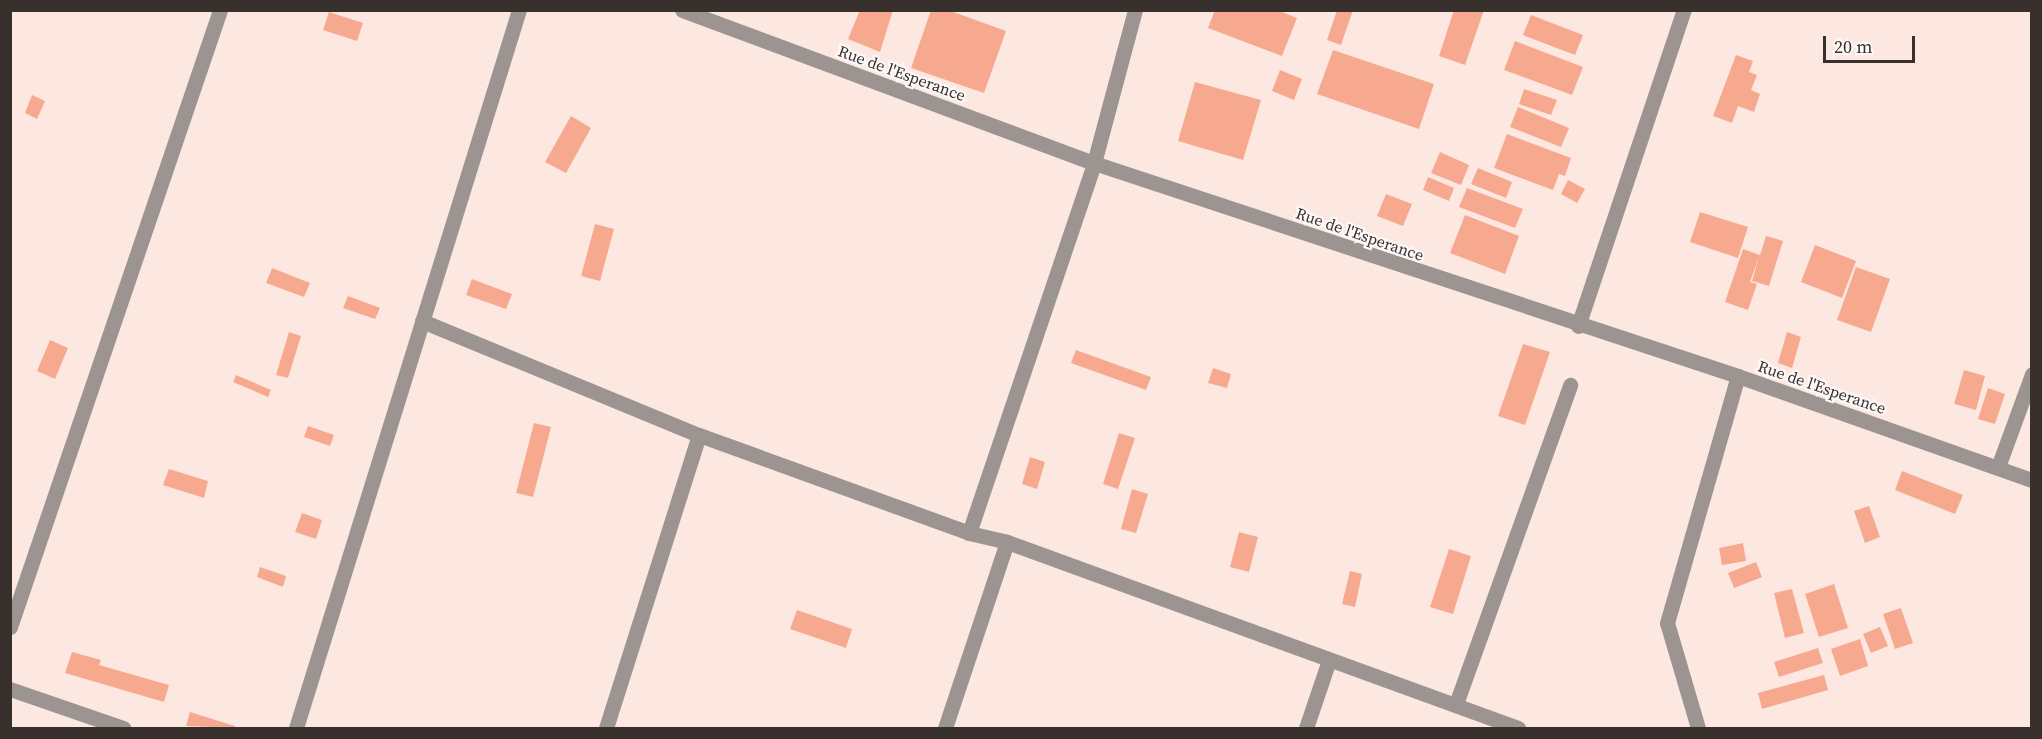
<!DOCTYPE html>
<html>
<head>
<meta charset="utf-8">
<style>
	body { margin:0 }
	#map { position:relative; width:2042px; height:739px; overflow:hidden; background:#fde8e1; font-family:"Source Serif 4",serif }
	div>[style] { position:absolute }
	.building>* { inset:0; background:#f7a990 }
	.minor>* { height:15px; margin:-7.5px; padding:0 7.5px; transform-origin:7.5px; border-radius:7.5px; background:#9c9491 }
	span { translate:-50% -50%; white-space:nowrap; text-align:center; line-height:1.15; -webkit-text-stroke:4.5px #fdf9f8; paint-order:stroke }
	.street-label { font-size:16px; color:#38302d }
	.frame { position:absolute; inset:0; border:12px solid #38302d; pointer-events:none }
	.scale { position:absolute; left:1823px; top:36px; width:92px; height:27px; box-sizing:border-box; border:3px solid #38302d; border-top:0; padding-left:8px; font-size:18px; line-height:21px; white-space:nowrap; color:#38302d; -webkit-text-stroke:4px #fdf9f8; paint-order:stroke }
</style>
</head>
<body>
<div id="map">
	<div class="building">
		<i style="clip-path:polygon(860px 10px,893px 10px,880px 52px,848px 39px)"></i>
		<i style="clip-path:polygon(931px 10px,948px 10px,1006px 31px,984px 93px,911px 68px)"></i>
		<i style="clip-path:polygon(1215px 10px,1277px 10px,1297px 18px,1282px 56px,1208px 28px)"></i>
		<i style="clip-path:polygon(1337px 10px,1353px 10px,1341px 45px,1327px 40px)"></i>
		<i style="clip-path:polygon(1454px 10px,1484px 10px,1465px 65px,1439px 56px)"></i>
		<i style="clip-path:polygon(329px 12px,363px 23px,357px 41px,323px 30px)"></i>
		<i style="clip-path:polygon(1531px 15px,1583px 35px,1575px 55px,1523px 35px)"></i>
		<i style="clip-path:polygon(1515px 41px,1583px 67px,1572px 95px,1504px 70px)"></i>
		<i style="clip-path:polygon(1333px 50px,1434px 84px,1419px 129px,1317px 94px)"></i>
		<i style="clip-path:polygon(1736px 55px,1753px 61px,1749px 72px,1757px 75px,1751px 90px,1760px 94px,1754px 112px,1738px 106px,1732px 123px,1713px 116px)"></i>
		<i style="clip-path:polygon(1280px 70px,1302px 79px,1294px 100px,1272px 91px)"></i>
		<i style="clip-path:polygon(1195px 82px,1261px 100px,1243px 160px,1178px 141px)"></i>
		<i style="clip-path:polygon(1524px 89px,1557px 100px,1551px 115px,1519px 104px)"></i>
		<i style="clip-path:polygon(32px 95px,45px 101px,37px 119px,25px 113px)"></i>
		<i style="clip-path:polygon(1518px 107px,1569px 128px,1561px 147px,1510px 127px)"></i>
		<i style="clip-path:polygon(571px 116px,591px 128px,566px 173px,545px 162px)"></i>
		<i style="clip-path:polygon(1507px 134px,1571px 158px,1565px 176px,1559px 174px,1553px 190px,1494px 168px)"></i>
		<i style="clip-path:polygon(1440px 152px,1469px 165px,1461px 185px,1431px 173px)"></i>
		<i style="clip-path:polygon(1478px 168px,1512px 182px,1506px 198px,1471px 184px)"></i>
		<i style="clip-path:polygon(1428px 177px,1454px 188px,1449px 201px,1423px 190px)"></i>
		<i style="clip-path:polygon(1568px 180px,1585px 189px,1577px 203px,1561px 194px)"></i>
		<i style="clip-path:polygon(1467px 188px,1523px 209px,1515px 228px,1459px 207px)"></i>
		<i style="clip-path:polygon(1386px 194px,1412px 204px,1403px 226px,1377px 216px)"></i>
		<i style="clip-path:polygon(1700px 212px,1748px 227px,1738px 258px,1690px 242px)"></i>
		<i style="clip-path:polygon(1465px 215px,1519px 236px,1505px 274px,1450px 253px)"></i>
		<i style="clip-path:polygon(595px 224px,614px 229px,600px 281px,581px 276px)"></i>
		<i style="clip-path:polygon(1766px 236px,1783px 241px,1769px 286px,1752px 281px,1759px 257px,1750px 282px,1757px 284px,1748px 310px,1725px 302px,1743px 249px,1760px 255px)"></i>
		<i style="clip-path:polygon(1815px 245px,1856px 261px,1842px 298px,1801px 282px)"></i>
		<i style="clip-path:polygon(1856px 267px,1890px 279px,1871px 332px,1837px 320px)"></i>
		<i style="clip-path:polygon(272px 268px,310px 283px,304px 297px,266px 283px)"></i>
		<i style="clip-path:polygon(472px 279px,512px 294px,506px 309px,466px 295px)"></i>
		<i style="clip-path:polygon(348px 296px,380px 308px,375px 319px,343px 308px)"></i>
		<i style="clip-path:polygon(289px 332px,301px 336px,288px 378px,276px 375px)"></i>
		<i style="clip-path:polygon(1787px 332px,1801px 337px,1792px 368px,1778px 363px)"></i>
		<i style="clip-path:polygon(50px 340px,68px 348px,55px 379px,37px 371px)"></i>
		<i style="clip-path:polygon(1523px 344px,1550px 352px,1525px 425px,1498px 416px)"></i>
		<i style="clip-path:polygon(1076px 350px,1151px 377px,1146px 390px,1071px 363px)"></i>
		<i style="clip-path:polygon(1213px 368px,1231px 374px,1227px 388px,1208px 383px)"></i>
		<i style="clip-path:polygon(1964px 370px,1985px 376px,1976px 410px,1954px 404px)"></i>
		<i style="clip-path:polygon(236px 375px,271px 390px,268px 397px,233px 382px)"></i>
		<i style="clip-path:polygon(1988px 388px,2005px 394px,1995px 424px,1978px 419px)"></i>
		<i style="clip-path:polygon(534px 423px,551px 427px,533px 497px,516px 493px)"></i>
		<i style="clip-path:polygon(308px 426px,334px 435px,330px 446px,304px 437px)"></i>
		<i style="clip-path:polygon(1119px 433px,1135px 438px,1118px 489px,1103px 484px)"></i>
		<i style="clip-path:polygon(1030px 457px,1045px 462px,1037px 489px,1022px 484px)"></i>
		<i style="clip-path:polygon(169px 469px,208px 481px,204px 498px,163px 485px)"></i>
		<i style="clip-path:polygon(1902px 471px,1963px 495px,1955px 514px,1895px 490px)"></i>
		<i style="clip-path:polygon(1132px 489px,1148px 494px,1136px 533px,1121px 529px)"></i>
		<i style="clip-path:polygon(1869px 506px,1880px 537px,1865px 543px,1854px 511px)"></i>
		<i style="clip-path:polygon(302px 513px,322px 520px,316px 539px,295px 532px)"></i>
		<i style="clip-path:polygon(1239px 532px,1258px 537px,1249px 572px,1230px 567px)"></i>
		<i style="clip-path:polygon(1743px 543px,1746px 561px,1722px 565px,1719px 548px)"></i>
		<i style="clip-path:polygon(1449px 549px,1471px 556px,1453px 614px,1430px 607px)"></i>
		<i style="clip-path:polygon(1756px 562px,1762px 577px,1734px 588px,1728px 573px)"></i>
		<i style="clip-path:polygon(260px 567px,286px 576px,283px 587px,257px 577px)"></i>
		<i style="clip-path:polygon(1350px 571px,1362px 574px,1355px 607px,1342px 604px)"></i>
		<i style="clip-path:polygon(1834px 584px,1848px 628px,1819px 637px,1805px 594px)"></i>
		<i style="clip-path:polygon(1792px 589px,1804px 633px,1785px 638px,1774px 593px)"></i>
		<i style="clip-path:polygon(1901px 608px,1913px 643px,1895px 649px,1883px 614px)"></i>
		<i style="clip-path:polygon(797px 610px,852px 629px,846px 648px,790px 629px)"></i>
		<i style="clip-path:polygon(1880px 627px,1888px 646px,1871px 653px,1863px 634px)"></i>
		<i style="clip-path:polygon(1860px 639px,1868px 666px,1840px 676px,1831px 649px)"></i>
		<i style="clip-path:polygon(1818px 648px,1823px 663px,1779px 677px,1774px 662px)"></i>
		<i style="clip-path:polygon(72px 652px,101px 660px,99px 665px,169px 685px,164px 702px,65px 673px)"></i>
		<i style="clip-path:polygon(1824px 675px,1828px 690px,1762px 709px,1758px 693px)"></i>
		<i style="clip-path:polygon(190px 712px,235px 726px,235px 728px,186px 726px)"></i>
	</div>
	<div class="minor">
		<i style="left:682px;top:10px;width:439px;rotate:20.4deg"></i>
		<i style="left:1094px;top:163px;width:678px;rotate:18.3deg"></i>
		<i style="left:1738px;top:376px;width:312px;rotate:19.5deg"></i>
		<i style="left:422px;top:321px;width:300px;rotate:22.4deg"></i>
		<i style="left:699px;top:435px;width:287px;rotate:19.9deg"></i>
		<i style="left:969px;top:533px;width:39px;rotate:13deg"></i>
		<i style="left:1007px;top:542px;width:544px;rotate:20deg"></i>
		<i style="left:1578px;top:326px;width:333px;rotate:-71.5deg"></i>
		<i style="left:1998px;top:467px;width:99px;rotate:-69.9deg"></i>
		<i style="left:969px;top:533px;width:391px;rotate:-71.3deg"></i>
		<i style="left:1094px;top:163px;width:158px;rotate:-75deg"></i>
		<i style="left:10px;top:627px;width:652px;rotate:-71.2deg"></i>
		<i style="left:10px;top:689px;width:120px;rotate:19deg"></i>
		<i style="left:1456px;top:704px;width:339px;rotate:-70.3deg"></i>
		<i style="left:296px;top:728px;width:752px;rotate:-72.75deg"></i>
		<i style="left:606px;top:728px;width:307px;rotate:-72.4deg"></i>
		<i style="left:945px;top:728px;width:196px;rotate:-71.6deg"></i>
		<i style="left:1306px;top:728px;width:72px;rotate:-71.3deg"></i>
		<i style="left:1698px;top:728px;width:109px;rotate:-106.4deg"></i>
		<i style="left:1667px;top:623px;width:257px;rotate:-74deg"></i>
	</div>
	<div class="street-label">
		<span style="left:902px;top:73px;rotate:20deg">Rue de l'Esperance</span>
		<span style="left:1360px;top:234px;rotate:19deg">Rue de l'Esperance</span>
		<span style="left:1822px;top:387px;rotate:19deg">Rue de l'Esperance</span>
	</div>
	<div class="frame"></div>
	<div class="scale">20 m</div>
</div>
</body>
</html>
